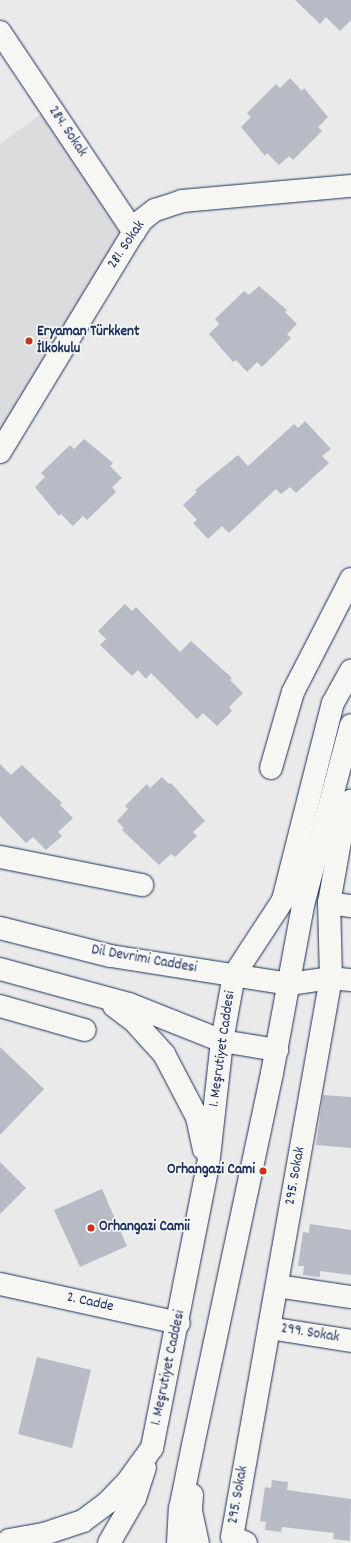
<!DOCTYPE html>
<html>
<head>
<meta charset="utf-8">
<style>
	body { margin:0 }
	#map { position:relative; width:351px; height:1543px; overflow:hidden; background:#e9eae9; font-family:Dekko,sans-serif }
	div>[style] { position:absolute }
	.built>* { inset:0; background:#dadcde }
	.building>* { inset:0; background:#b6bbc6 }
	.roads { filter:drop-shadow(0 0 1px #1b2f5e) drop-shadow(0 0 1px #1b2f5e) }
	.minor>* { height:22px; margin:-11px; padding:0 11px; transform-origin:11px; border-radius:11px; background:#f6f6f2 }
	.major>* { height:22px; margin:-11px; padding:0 11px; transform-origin:11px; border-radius:11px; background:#f6f6f2 }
	.highway>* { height:22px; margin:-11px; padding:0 11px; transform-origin:11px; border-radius:11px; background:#f6f6f2 }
	.dots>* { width:11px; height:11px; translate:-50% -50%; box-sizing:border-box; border:2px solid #f6f6f2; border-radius:50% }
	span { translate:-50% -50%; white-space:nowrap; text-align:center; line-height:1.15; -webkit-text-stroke:3.5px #f6f6f2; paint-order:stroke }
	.street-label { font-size:15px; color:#1b2f5e }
	.poi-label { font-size:15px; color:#1b2f5e; font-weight:700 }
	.left { translate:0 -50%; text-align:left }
	.right { translate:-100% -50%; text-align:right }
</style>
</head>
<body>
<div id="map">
	<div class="built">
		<i style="clip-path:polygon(41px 114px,112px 216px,118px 231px,115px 247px,0 435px,0 144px)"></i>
	</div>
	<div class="building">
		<i style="clip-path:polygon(295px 0,351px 0,351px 20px,340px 31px,326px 17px,320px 24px)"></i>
		<i style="clip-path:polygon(290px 78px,302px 91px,304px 88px,328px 117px,318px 127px,322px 131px,293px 160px,289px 156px,279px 165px,267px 153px,265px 156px,241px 127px,251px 117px,247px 113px,276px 84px,280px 88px)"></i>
		<i style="clip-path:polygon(259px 286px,287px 310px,285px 312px,297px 324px,287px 334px,291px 338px,262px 367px,257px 362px,247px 372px,236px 360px,233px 362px,209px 334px,219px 324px,215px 319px,244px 291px,249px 295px)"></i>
		<i style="clip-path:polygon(305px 421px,331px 449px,322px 456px,329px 463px,296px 493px,290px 487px,281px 494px,276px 489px,229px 533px,222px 526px,208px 539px,193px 523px,197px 520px,183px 505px,197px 492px,195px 490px,238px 455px,248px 466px,294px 424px,298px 428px)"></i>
		<i style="clip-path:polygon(84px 439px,113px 463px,110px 466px,122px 478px,112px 487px,116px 492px,87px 520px,83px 516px,73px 526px,61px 514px,59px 516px,35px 487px,45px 477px,41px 473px,70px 445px,74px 449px)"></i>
		<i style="clip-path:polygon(125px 604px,132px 611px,136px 607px,180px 652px,191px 641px,232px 678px,230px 680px,243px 693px,229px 707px,232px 711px,217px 726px,203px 713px,197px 719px,151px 673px,146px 679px,138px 670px,132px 676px,100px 645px,106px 639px,98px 631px)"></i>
		<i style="clip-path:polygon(0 764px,11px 775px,22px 765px,62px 803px,60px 805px,73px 818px,58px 832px,62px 836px,46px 850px,33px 837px,26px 843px,0 816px)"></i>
		<i style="clip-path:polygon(162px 777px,169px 784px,171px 783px,205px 821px,193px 832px,197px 836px,175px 857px,171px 854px,159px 865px,122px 830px,124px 828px,117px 821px,128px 809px,125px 806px,147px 784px,150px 788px)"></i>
		<i style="clip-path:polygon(0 1047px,44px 1089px,0 1135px)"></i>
		<i style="clip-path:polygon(323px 1095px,351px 1097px,351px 1148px,316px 1145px)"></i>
		<i style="clip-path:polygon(0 1162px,26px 1188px,0 1214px)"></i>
		<i style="clip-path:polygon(102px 1189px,127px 1246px,80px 1267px,54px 1210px)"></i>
		<i style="clip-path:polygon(310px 1224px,351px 1230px,351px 1275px,320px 1271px,320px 1277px,303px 1275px,304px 1266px,298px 1266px,303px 1232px,309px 1233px)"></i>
		<i style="clip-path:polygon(37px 1357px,91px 1370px,72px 1448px,18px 1434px)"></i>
		<i style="clip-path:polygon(272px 1480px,288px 1482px,287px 1490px,351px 1499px,350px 1541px,333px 1539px,334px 1533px,282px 1527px,281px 1532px,265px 1530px,266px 1522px,260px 1521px,265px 1487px,271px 1488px)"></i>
	</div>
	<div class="roads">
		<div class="minor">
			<i style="left:0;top:32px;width:241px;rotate:56.2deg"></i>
			<i style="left:0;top:452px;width:258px;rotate:-58.7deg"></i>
			<i style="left:134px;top:232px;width:14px;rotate:-56deg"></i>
			<i style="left:142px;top:220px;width:16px;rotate:-38deg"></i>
			<i style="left:155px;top:210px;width:28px;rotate:-18deg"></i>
			<i style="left:182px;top:201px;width:170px;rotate:-5.1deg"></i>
			<i style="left:271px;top:768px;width:79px;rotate:-73.9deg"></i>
			<i style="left:293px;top:692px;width:127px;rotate:-62.8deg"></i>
			<i style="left:0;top:857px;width:145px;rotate:11.2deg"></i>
			<i style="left:329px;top:903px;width:22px;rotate:8deg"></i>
			<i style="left:289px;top:984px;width:42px;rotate:-8.1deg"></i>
			<i style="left:331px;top:978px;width:20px;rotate:6deg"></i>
			<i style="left:0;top:1006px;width:88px;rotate:15.8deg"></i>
			<i style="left:0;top:1284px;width:183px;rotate:12.3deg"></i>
			<i style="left:277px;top:1286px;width:75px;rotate:8.5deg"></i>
			<i style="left:269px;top:1328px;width:83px;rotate:9deg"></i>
			<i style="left:246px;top:1543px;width:15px;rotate:-157deg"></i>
			<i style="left:232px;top:1537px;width:568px;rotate:-79.96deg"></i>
			<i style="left:331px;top:978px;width:75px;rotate:-91.5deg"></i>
			<i style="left:329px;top:903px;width:63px;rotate:-79.9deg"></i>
			<i style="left:340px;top:841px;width:42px;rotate:-75deg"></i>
		</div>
		<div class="major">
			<i style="left:0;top:928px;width:114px;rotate:14.2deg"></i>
			<i style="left:111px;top:956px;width:180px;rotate:8.9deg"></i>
			<i style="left:0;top:969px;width:134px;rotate:15.2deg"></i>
			<i style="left:129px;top:1004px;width:100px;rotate:21.7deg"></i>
			<i style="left:222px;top:1041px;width:56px;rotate:9.3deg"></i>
			<i style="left:114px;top:1006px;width:25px;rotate:37deg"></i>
			<i style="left:134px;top:1021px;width:45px;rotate:47.7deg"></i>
			<i style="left:164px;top:1054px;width:71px;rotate:62.4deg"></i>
			<i style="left:197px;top:1117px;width:33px;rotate:78deg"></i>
			<i style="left:193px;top:1445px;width:380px;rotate:-78deg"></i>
			<i style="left:272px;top:1073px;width:171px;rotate:-79.5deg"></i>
			<i style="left:303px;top:905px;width:186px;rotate:-75.1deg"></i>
			<i style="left:152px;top:1448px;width:288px;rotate:-78.8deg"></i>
			<i style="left:208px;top:1166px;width:126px;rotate:-83.6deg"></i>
			<i style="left:222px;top:1041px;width:67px;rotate:-79.7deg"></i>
			<i style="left:234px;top:975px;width:90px;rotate:-56.8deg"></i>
			<i style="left:283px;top:900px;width:203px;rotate:-75.8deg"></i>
			<i style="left:333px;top:703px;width:37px;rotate:-61deg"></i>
		</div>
		<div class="highway">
			<i style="left:192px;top:1495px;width:16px;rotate:94deg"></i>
			<i style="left:191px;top:1511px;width:33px;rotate:78deg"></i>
			<i style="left:9px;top:1540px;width:36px;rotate:-10deg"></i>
			<i style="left:44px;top:1534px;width:41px;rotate:-18.4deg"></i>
			<i style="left:83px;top:1521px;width:31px;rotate:-37deg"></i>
			<i style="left:108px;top:1502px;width:29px;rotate:-46deg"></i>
			<i style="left:128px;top:1481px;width:41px;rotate:-54deg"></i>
			<i style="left:109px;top:1543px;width:52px;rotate:-60deg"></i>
			<i style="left:135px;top:1498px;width:32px;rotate:-72deg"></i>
			<i style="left:178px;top:1543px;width:34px;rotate:-87deg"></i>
			<i style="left:180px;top:1509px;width:65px;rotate:-78.5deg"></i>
		</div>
	</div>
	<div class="dots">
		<i style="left:29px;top:341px;background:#c8321e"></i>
		<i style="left:263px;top:1171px;background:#c8321e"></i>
		<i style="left:91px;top:1228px;background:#c8321e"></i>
	</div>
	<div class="street-label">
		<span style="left:67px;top:132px;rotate:56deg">284. Sokak</span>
		<span style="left:127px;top:245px;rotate:-56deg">281. Sokak</span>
		<span style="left:144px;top:960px;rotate:10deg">Dil Devrimi Caddesi</span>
		<span style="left:223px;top:1049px;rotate:-82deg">1. Meşrutiyet Caddesi</span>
		<span style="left:296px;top:1176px;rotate:-80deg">295. Sokak</span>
		<span style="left:90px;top:1303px;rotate:12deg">2. Cadde</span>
		<span style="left:310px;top:1334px;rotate:9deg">299. Sokak</span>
		<span style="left:169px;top:1368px;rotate:-78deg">1. Meşrutiyet Caddesi</span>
		<span style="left:239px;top:1495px;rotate:-80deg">295. Sokak</span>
	</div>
	<div class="poi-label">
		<span class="left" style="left:37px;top:341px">Eryaman Türkkent<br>İlkokulu</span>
		<span class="right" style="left:255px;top:1171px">Orhangazi Cami</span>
		<span class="left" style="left:99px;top:1228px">Orhangazi Camii</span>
	</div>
</div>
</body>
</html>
